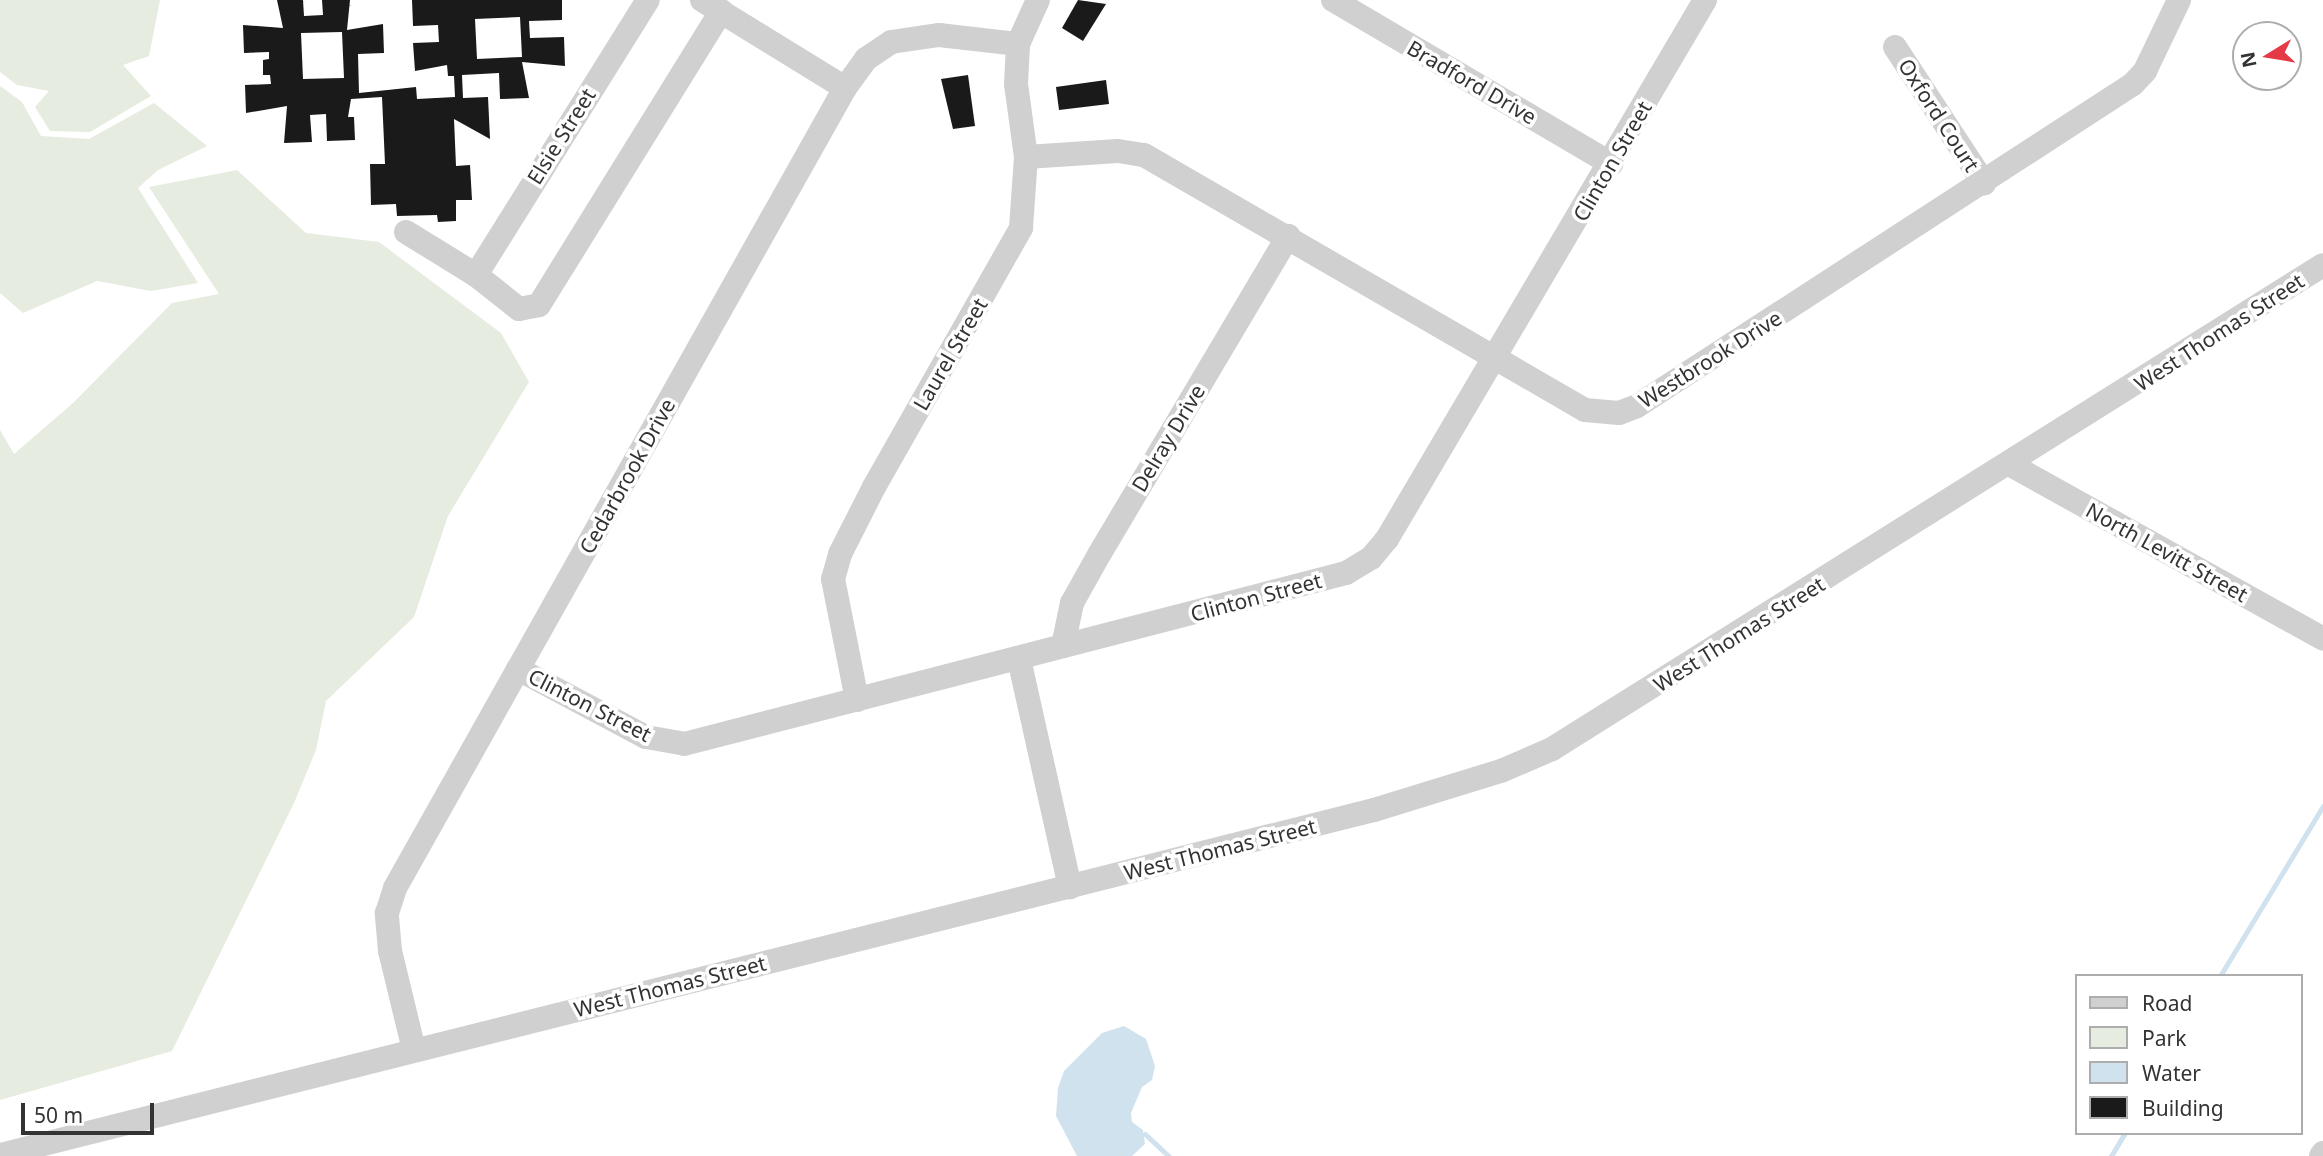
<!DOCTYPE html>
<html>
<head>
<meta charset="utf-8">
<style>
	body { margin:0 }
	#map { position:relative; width:2323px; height:1156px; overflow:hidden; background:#fff; font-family:"Noto Sans",sans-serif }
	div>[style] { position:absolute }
	.green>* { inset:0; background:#e6ecdf }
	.water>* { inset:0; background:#cfe2ee }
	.stream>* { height:5px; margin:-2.5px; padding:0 2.5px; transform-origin:2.5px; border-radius:2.5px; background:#cfe2ee }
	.building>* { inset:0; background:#1a1a1a }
	.minor>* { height:24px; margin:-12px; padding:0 12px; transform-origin:12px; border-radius:12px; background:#d0d0d0 }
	span { translate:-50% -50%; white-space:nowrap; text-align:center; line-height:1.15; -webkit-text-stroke:7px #fff; paint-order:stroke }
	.street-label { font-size:21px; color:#333 }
	.legend { position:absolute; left:2075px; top:974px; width:228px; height:161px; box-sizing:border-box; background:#fff; border:2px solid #adadad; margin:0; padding:9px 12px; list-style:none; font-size:21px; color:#333 }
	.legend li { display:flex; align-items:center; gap:14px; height:35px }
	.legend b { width:35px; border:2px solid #adadad }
	.north { position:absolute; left:2232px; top:21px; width:70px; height:70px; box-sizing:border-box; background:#fff; border:2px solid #adadad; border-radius:50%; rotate:259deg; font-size:19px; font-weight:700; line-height:28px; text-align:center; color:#333 }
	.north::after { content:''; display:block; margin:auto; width:24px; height:32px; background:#e63946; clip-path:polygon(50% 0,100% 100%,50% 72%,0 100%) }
	.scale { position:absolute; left:21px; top:1103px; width:133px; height:32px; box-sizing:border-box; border:4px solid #333; border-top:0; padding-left:9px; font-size:21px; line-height:24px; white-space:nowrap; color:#333; -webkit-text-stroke:5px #fff; paint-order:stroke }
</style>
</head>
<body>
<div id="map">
	<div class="green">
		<i style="clip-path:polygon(0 0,160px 0,149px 56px,123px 65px,151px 96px,90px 132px,50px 131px,35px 107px,49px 91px,17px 85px,0 72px)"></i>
		<i style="clip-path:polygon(0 86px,22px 102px,41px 136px,89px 139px,154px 103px,207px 146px,158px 170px,138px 188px,198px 283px,151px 291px,97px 281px,23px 313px,0 293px)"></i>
		<i style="clip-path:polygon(237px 170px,306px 233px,379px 242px,501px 333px,529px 382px,448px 516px,414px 617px,326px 701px,316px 750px,294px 803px,172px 1051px,0 1100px,0 430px,14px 454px,73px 403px,172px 303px,219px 294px,149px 187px)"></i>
	</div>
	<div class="water">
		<i style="clip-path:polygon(1124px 1026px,1146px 1039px,1155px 1066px,1152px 1080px,1142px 1087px,1131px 1113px,1132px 1122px,1143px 1130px,1145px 1144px,1132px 1156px,1077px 1156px,1056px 1116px,1058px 1088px,1064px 1071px,1102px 1033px)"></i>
	</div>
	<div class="stream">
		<i style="left:2220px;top:976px;width:199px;rotate:-58.8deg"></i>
		<i style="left:1145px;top:1134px;width:33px;rotate:43deg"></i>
		<i style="left:2111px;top:1156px;width:27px;rotate:-59deg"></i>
	</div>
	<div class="building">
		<i style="clip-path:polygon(evenodd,277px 0,303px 0,304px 16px,323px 15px,322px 0,350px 0,347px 30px,383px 24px,384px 53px,358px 54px,359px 93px,416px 87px,417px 99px,455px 97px,454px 76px,448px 76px,447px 65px,415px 71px,413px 43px,439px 42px,438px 25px,413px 26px,412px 0,562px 0,562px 20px,529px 21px,530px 38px,564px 37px,565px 66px,522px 62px,529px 98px,500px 99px,499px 73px,462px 75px,463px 98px,488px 97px,490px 139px,454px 119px,456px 166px,470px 165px,472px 200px,456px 200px,456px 221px,438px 222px,437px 215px,397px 216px,396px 204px,371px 205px,370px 164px,385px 164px,382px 97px,351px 99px,348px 117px,354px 117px,355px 140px,327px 141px,326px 114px,310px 115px,312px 142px,284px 143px,287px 106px,246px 113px,245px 85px,271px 84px,270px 75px,263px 75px,263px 60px,269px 59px,269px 52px,244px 53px,243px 25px,283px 28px,277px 0,520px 17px,522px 57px,477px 59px,475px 19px,520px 17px,277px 0,342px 32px,344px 78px,303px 79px,301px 33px,342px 32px)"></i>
		<i style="clip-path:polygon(1078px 0,1106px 4px,1083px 41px,1062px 28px)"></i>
		<i style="clip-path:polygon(968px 75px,975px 126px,953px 129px,941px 79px)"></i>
		<i style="clip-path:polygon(1106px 80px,1109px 104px,1059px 110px,1056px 87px)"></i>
	</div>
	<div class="minor">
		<i style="left:702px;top:0;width:168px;rotate:31.6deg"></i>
		<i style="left:1333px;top:0;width:323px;rotate:30.5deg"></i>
		<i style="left:1895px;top:47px;width:163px;rotate:56.8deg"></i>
		<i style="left:1026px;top:157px;width:92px;rotate:-3.7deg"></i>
		<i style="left:1118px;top:151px;width:26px;rotate:9deg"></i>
		<i style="left:1144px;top:155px;width:509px;rotate:30.04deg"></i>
		<i style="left:1585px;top:410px;width:34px;rotate:5deg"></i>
		<i style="left:1619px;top:413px;width:19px;rotate:-21deg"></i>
		<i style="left:1637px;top:406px;width:591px;rotate:-32.99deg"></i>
		<i style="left:2133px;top:84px;width:18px;rotate:-47deg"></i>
		<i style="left:2145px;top:71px;width:79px;rotate:-64.4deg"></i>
		<i style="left:406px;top:232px;width:82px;rotate:31.6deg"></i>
		<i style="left:476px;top:275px;width:55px;rotate:38.3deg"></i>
		<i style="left:519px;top:309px;width:20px;rotate:-11deg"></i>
		<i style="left:539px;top:305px;width:346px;rotate:-58.2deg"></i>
		<i style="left:476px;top:275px;width:324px;rotate:-58deg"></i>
		<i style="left:2011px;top:465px;width:357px;rotate:29.1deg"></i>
		<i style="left:1063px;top:646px;width:44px;rotate:-78.2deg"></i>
		<i style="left:1072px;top:603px;width:57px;rotate:-60.8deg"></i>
		<i style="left:1100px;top:553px;width:369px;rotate:-59.3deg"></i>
		<i style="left:1019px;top:659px;width:234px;rotate:77.4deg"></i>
		<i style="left:518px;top:669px;width:145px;rotate:28deg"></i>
		<i style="left:646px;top:737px;width:39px;rotate:10deg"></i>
		<i style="left:684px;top:744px;width:684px;rotate:-14.48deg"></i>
		<i style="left:1346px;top:573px;width:29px;rotate:-31deg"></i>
		<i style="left:1371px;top:558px;width:25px;rotate:-50deg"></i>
		<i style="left:1387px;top:539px;width:626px;rotate:-59.46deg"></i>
		<i style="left:857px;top:700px;width:123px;rotate:-101.2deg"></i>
		<i style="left:833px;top:579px;width:26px;rotate:-74deg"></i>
		<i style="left:840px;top:554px;width:75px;rotate:-63.1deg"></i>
		<i style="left:874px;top:487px;width:298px;rotate:-60.4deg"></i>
		<i style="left:1021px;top:228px;width:71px;rotate:-86deg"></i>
		<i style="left:1026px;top:157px;width:74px;rotate:-97.8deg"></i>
		<i style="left:1016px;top:84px;width:40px;rotate:-87.1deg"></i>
		<i style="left:1018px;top:44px;width:48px;rotate:-65.6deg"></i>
		<i style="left:414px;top:1050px;width:102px;rotate:-103.6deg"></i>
		<i style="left:390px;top:951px;width:38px;rotate:-95deg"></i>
		<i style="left:387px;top:913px;width:26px;rotate:-72deg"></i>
		<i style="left:395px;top:888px;width:918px;rotate:-60.64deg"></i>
		<i style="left:845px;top:88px;width:36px;rotate:-54deg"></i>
		<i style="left:866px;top:59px;width:30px;rotate:-34deg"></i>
		<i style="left:891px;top:42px;width:49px;rotate:-8.3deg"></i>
		<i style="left:939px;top:35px;width:80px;rotate:6.5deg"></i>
		<i style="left:0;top:1155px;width:1417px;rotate:-14.1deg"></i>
		<i style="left:1374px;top:810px;width:133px;rotate:-17.1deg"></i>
		<i style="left:1501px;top:771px;width:56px;rotate:-23.3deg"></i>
		<i style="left:1552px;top:749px;width:910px;rotate:-32.12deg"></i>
		<i style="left:2321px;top:1156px;width:4px;rotate:-56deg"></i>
	</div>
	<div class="street-label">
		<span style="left:1472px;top:82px;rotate:30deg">Bradford Drive</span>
		<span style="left:1939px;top:115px;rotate:57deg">Oxford Court</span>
		<span style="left:561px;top:136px;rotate:-58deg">Elsie Street</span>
		<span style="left:1612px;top:161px;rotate:-60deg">Clinton Street</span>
		<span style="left:2219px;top:332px;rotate:-33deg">West Thomas Street</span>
		<span style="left:950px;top:354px;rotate:-60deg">Laurel Street</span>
		<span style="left:1710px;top:359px;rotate:-32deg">Westbrook Drive</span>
		<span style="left:1168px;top:438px;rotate:-59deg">Delray Drive</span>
		<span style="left:627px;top:476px;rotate:-61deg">Cedarbrook Drive</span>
		<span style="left:2167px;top:552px;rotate:29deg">North Levitt Street</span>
		<span style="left:1256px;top:597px;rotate:-15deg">Clinton Street</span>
		<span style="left:1739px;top:634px;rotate:-32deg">West Thomas Street</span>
		<span style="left:590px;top:705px;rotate:27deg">Clinton Street</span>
		<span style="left:1220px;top:849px;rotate:-14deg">West Thomas Street</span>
		<span style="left:670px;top:986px;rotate:-14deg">West Thomas Street</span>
	</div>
	<ul class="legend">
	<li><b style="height:9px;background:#d0d0d0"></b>Road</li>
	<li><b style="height:19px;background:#e6ecdf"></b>Park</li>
	<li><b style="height:19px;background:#cfe2ee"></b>Water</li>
	<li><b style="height:19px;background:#1a1a1a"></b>Building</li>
	</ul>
	<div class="north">N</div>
	<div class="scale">50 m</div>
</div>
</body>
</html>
